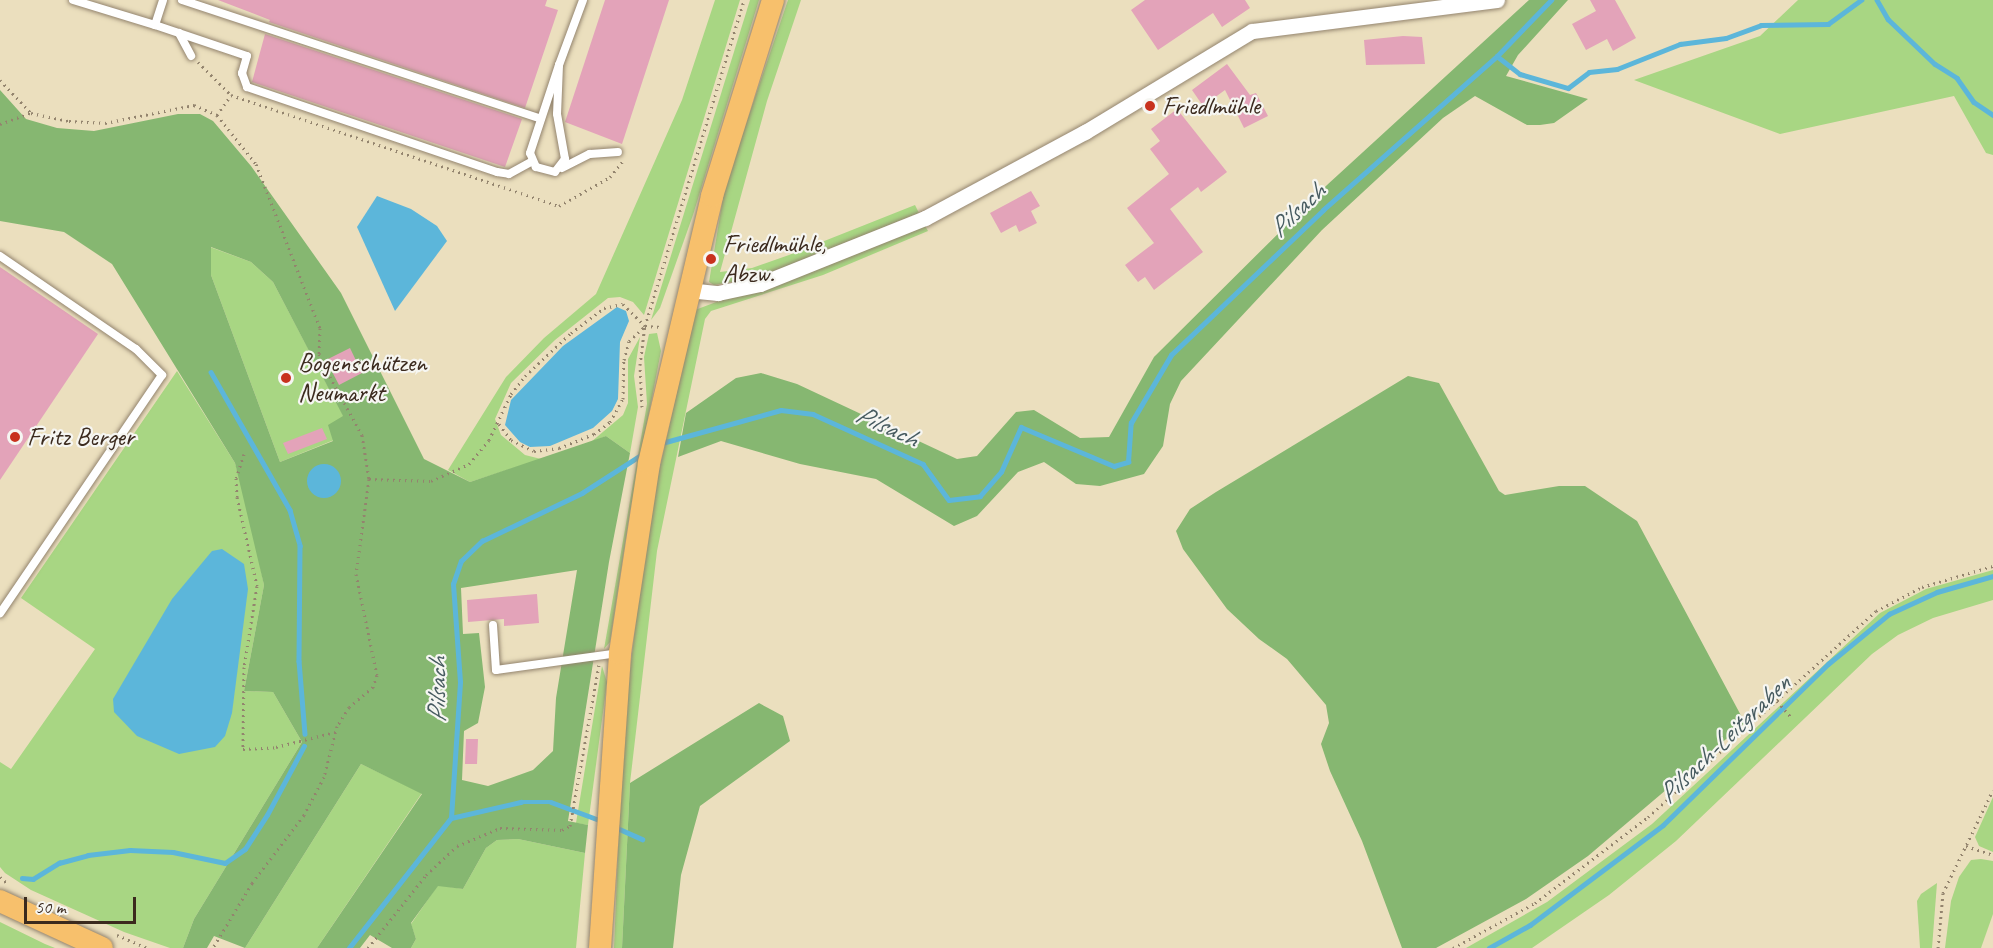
<!DOCTYPE html>
<html>
<head>
<meta charset="utf-8">
<style>
	body { margin:0 }
	#map { position:relative; width:1993px; height:948px; overflow:hidden; background:#ebdfbe; font-family:Caveat,sans-serif }
	div>[style] { position:absolute }
	.green>* { inset:0; background:#a8d683 }
	.forest>* { inset:0; background:#86b771 }
	.water>* { inset:0; background:#5cb6da }
	.round { border-radius:50% }
	.stream>* { height:4.5px; margin:-2.25px; padding:0 2.25px; transform-origin:2.25px; border-radius:2.25px; background:#5cb6da }
	.building>* { inset:0; background:#e3a3b9 }
	.path>* { height:3px; margin-top:-1.5px; transform-origin:0; background:repeating-linear-gradient(90deg,#93846e 0 1.5px,transparent 0 6px) }
	.roads { filter:drop-shadow(0 0 2px #93846e) drop-shadow(0 0 2px #93846e) }
	.lane>* { height:8px; margin:-4px; padding:0 4px; transform-origin:4px; border-radius:4px; background:#fff }
	.street>* { height:15px; margin:-7.5px; padding:0 7.5px; transform-origin:7.5px; border-radius:7.5px; background:#fff }
	.primary>* { height:22px; margin:-11px; padding:0 11px; transform-origin:11px; border-radius:11px; background:#f7c06c }
	.dots>* { width:16px; height:16px; translate:-50% -50%; box-sizing:border-box; border:3px solid #f6f6f2; border-radius:50% }
	span { translate:-50% -50%; white-space:nowrap; text-align:center; line-height:1.15; -webkit-text-stroke:4.5px #f6f6f2; paint-order:stroke }
	.poi-label { font-size:26px; color:#3b2a1e }
	.left { translate:0 -50%; text-align:left }
	.water-label { font-size:27px; color:#475b60; font-style:italic }
	.scale { position:absolute; left:24px; top:897px; width:112px; height:27px; box-sizing:border-box; border:3px solid #3b2a1e; border-top:0; padding-left:8px; font-size:18px; line-height:21px; white-space:nowrap; color:#3b2a1e; -webkit-text-stroke:4px #f6f6f2; paint-order:stroke }
</style>
</head>
<body>
<div id="map">
	<div class="green">
		<i style="clip-path:polygon(715px 0,740px 0,644px 315px,633px 302px,620px 297px,608px 298px,555px 340px,511px 383px,495px 419px,501px 435px,525px 455px,541px 459px,470px 482px,448px 470px,506px 377px,544px 338px,596px 294px,682px 100px)"></i>
		<i style="clip-path:polygon(750px 0,759px 0,693px 215px,660px 308px,651px 320px)"></i>
		<i style="clip-path:polygon(788px 0,801px 0,767px 101px,720px 272px,752px 268px,789px 255px,915px 205px,919px 213px,761px 277px,714px 285px,709px 282px,725px 186px)"></i>
		<i style="clip-path:polygon(1798px 0,1993px 0,1993px 155px,1986px 153px,1954px 96px,1780px 134px,1634px 80px,1760px 36px)"></i>
		<i style="clip-path:polygon(924px 224px,928px 231px,823px 275px,711px 311px,705px 319px,657px 551px,630px 783px,622px 948px,614px 948px,623px 728px,642px 571px,652px 503px,695px 310px)"></i>
		<i style="clip-path:polygon(210px 247px,251px 262px,273px 282px,344px 417px,334px 440px,280px 462px,211px 275px)"></i>
		<i style="clip-path:polygon(657px 333px,661px 351px,630px 512px,610px 642px,604px 649px,647px 404px,644px 357px,649px 334px)"></i>
		<i style="clip-path:polygon(640px 337px,634px 376px,638px 407px,630px 453px,606px 436px,591px 442px,623px 415px,628px 403px,628px 359px)"></i>
		<i style="clip-path:polygon(177px 371px,235px 463px,250px 516px,264px 585px,244px 691px,273px 692px,302px 742px,194px 919px,183px 948px,170px 948px,124px 932px,31px 890px,5px 873px,0 867px,0 762px,11px 769px,95px 649px,21px 598px)"></i>
		<i style="clip-path:polygon(1993px 570px,1993px 600px,1933px 618px,1898px 635px,1872px 654px,1676px 841px,1609px 895px,1532px 948px,1466px 948px,1547px 902px,1652px 824px,1880px 613px,1926px 589px)"></i>
		<i style="clip-path:polygon(602px 666px,607px 682px,588px 825px,576px 823px)"></i>
		<i style="clip-path:polygon(361px 764px,422px 793px,317px 948px,245px 948px)"></i>
		<i style="clip-path:polygon(1993px 797px,1993px 852px,1979px 846px,1975px 837px)"></i>
		<i style="clip-path:polygon(518px 839px,585px 853px,576px 948px,411px 948px,416px 939px,411px 924px,438px 885px,463px 889px,486px 848px,497px 840px)"></i>
		<i style="clip-path:polygon(1981px 859px,1993px 861px,1993px 914px,1981px 948px,1945px 948px,1951px 901px,1959px 877px,1971px 860px)"></i>
		<i style="clip-path:polygon(1937px 883px,1932px 948px,1920px 948px,1917px 901px,1921px 894px)"></i>
		<i style="clip-path:polygon(0 922px,45px 944px,55px 948px,0 948px)"></i>
	</div>
	<div class="forest">
		<i style="clip-path:polygon(1529px 0,1568px 0,1518px 55px,1506px 76px,1588px 99px,1554px 123px,1540px 125px,1527px 125px,1475px 96px,1443px 118px,1322px 230px,1181px 381px,1170px 404px,1163px 446px,1144px 474px,1100px 486px,1076px 484px,1044px 462px,1018px 472px,977px 516px,954px 526px,876px 479px,800px 464px,721px 441px,678px 457px,686px 413px,736px 378px,761px 373px,797px 384px,957px 459px,977px 456px,1016px 412px,1034px 410px,1080px 438px,1109px 437px,1154px 357px,1327px 185px)"></i>
		<i style="clip-path:polygon(evenodd,0 90px,26px 119px,57px 128px,94px 131px,178px 114px,200px 114px,213px 121px,251px 166px,341px 293px,424px 459px,470px 482px,606px 436px,630px 453px,609px 562px,568px 821px,588px 825px,585px 853px,518px 839px,497px 840px,486px 848px,463px 889px,438px 886px,411px 923px,416px 939px,411px 948px,392px 948px,370px 935px,360px 948px,317px 948px,422px 794px,361px 764px,245px 948px,214px 936px,207px 948px,183px 948px,194px 919px,302px 742px,273px 692px,244px 691px,264px 585px,235px 463px,112px 264px,64px 232px,0 221px,0 90px,211px 247px,251px 262px,273px 282px,343px 416px,328px 425px,333px 441px,280px 462px,211px 275px,211px 247px,0 90px,577px 570px,556px 698px,553px 751px,533px 770px,488px 786px,462px 780px,464px 731px,478px 723px,485px 687px,479px 633px,463px 634px,461px 588px,577px 570px)"></i>
		<i style="clip-path:polygon(1408px 376px,1439px 383px,1499px 491px,1505px 495px,1559px 486px,1585px 486px,1637px 521px,1745px 723px,1588px 856px,1526px 899px,1436px 948px,1402px 948px,1362px 841px,1330px 771px,1321px 744px,1329px 723px,1326px 705px,1287px 659px,1259px 639px,1227px 609px,1183px 549px,1176px 531px,1190px 509px,1216px 492px)"></i>
		<i style="clip-path:polygon(759px 703px,783px 716px,790px 741px,700px 806px,681px 875px,673px 948px,622px 948px,630px 783px)"></i>
	</div>
	<div class="water">
		<i style="clip-path:polygon(377px 196px,411px 209px,437px 226px,447px 241px,395px 311px,357px 227px)"></i>
		<i style="clip-path:polygon(617px 307px,626px 311px,629px 321px,620px 342px,618px 399px,612px 411px,593px 428px,550px 446px,530px 447px,520px 442px,505px 425px,511px 400px,563px 346px)"></i>
		<i class="round" style="left:307px;top:464px;width:34px;height:34px"></i>
		<i style="clip-path:polygon(222px 549px,244px 564px,248px 589px,232px 713px,225px 736px,215px 747px,179px 754px,137px 736px,114px 712px,113px 699px,172px 599px,212px 551px)"></i>
	</div>
	<div class="stream">
		<i style="left:1877px;top:0;width:22px;rotate:60deg"></i>
		<i style="left:1888px;top:19px;width:65px;rotate:43.8deg"></i>
		<i style="left:1935px;top:64px;width:26px;rotate:32deg"></i>
		<i style="left:1957px;top:78px;width:29px;rotate:55deg"></i>
		<i style="left:1974px;top:102px;width:23px;rotate:34deg"></i>
		<i style="left:1497px;top:56px;width:29px;rotate:38deg"></i>
		<i style="left:1520px;top:74px;width:50px;rotate:16.3deg"></i>
		<i style="left:1568px;top:88px;width:26px;rotate:-37deg"></i>
		<i style="left:1589px;top:72px;width:28px;rotate:-6deg"></i>
		<i style="left:1617px;top:69px;width:68px;rotate:-21.6deg"></i>
		<i style="left:1680px;top:44px;width:46px;rotate:-7.4deg"></i>
		<i style="left:1726px;top:38px;width:37px;rotate:-20deg"></i>
		<i style="left:1761px;top:25px;width:67px;rotate:-0.9deg"></i>
		<i style="left:1828px;top:24px;width:41px;rotate:-36deg"></i>
		<i style="left:211px;top:372px;width:159px;rotate:60.2deg"></i>
		<i style="left:290px;top:510px;width:37px;rotate:74deg"></i>
		<i style="left:300px;top:546px;width:115px;rotate:90.5deg"></i>
		<i style="left:299px;top:661px;width:73px;rotate:85.3deg"></i>
		<i style="left:662px;top:443px;width:123px;rotate:-15.5deg"></i>
		<i style="left:781px;top:410px;width:32px;rotate:7deg"></i>
		<i style="left:813px;top:414px;width:121px;rotate:24.4deg"></i>
		<i style="left:923px;top:464px;width:44px;rotate:54.2deg"></i>
		<i style="left:949px;top:500px;width:31px;rotate:-7deg"></i>
		<i style="left:980px;top:496px;width:32px;rotate:-49deg"></i>
		<i style="left:1001px;top:472px;width:49px;rotate:-66deg"></i>
		<i style="left:1021px;top:427px;width:101px;rotate:22.8deg"></i>
		<i style="left:1114px;top:466px;width:15px;rotate:-16deg"></i>
		<i style="left:1128px;top:462px;width:39px;rotate:-86deg"></i>
		<i style="left:1131px;top:423px;width:79px;rotate:-59.5deg"></i>
		<i style="left:1171px;top:355px;width:210px;rotate:-43.6deg"></i>
		<i style="left:1323px;top:210px;width:232px;rotate:-41.5deg"></i>
		<i style="left:1497px;top:56px;width:78px;rotate:-46deg"></i>
		<i style="left:451px;top:818px;width:72px;rotate:-12.9deg"></i>
		<i style="left:521px;top:802px;width:30px"></i>
		<i style="left:551px;top:802px;width:54px;rotate:20.4deg"></i>
		<i style="left:615px;top:827px;width:30px;rotate:24deg"></i>
		<i style="left:22px;top:878px;width:11px;rotate:5deg"></i>
		<i style="left:33px;top:879px;width:31px;rotate:-32deg"></i>
		<i style="left:59px;top:863px;width:30px;rotate:-15deg"></i>
		<i style="left:88px;top:855px;width:42px;rotate:-6.8deg"></i>
		<i style="left:130px;top:850px;width:43px;rotate:2.7deg"></i>
		<i style="left:173px;top:852px;width:53px;rotate:11.9deg"></i>
		<i style="left:225px;top:863px;width:24px;rotate:-35deg"></i>
		<i style="left:245px;top:849px;width:40px;rotate:-57.1deg"></i>
		<i style="left:267px;top:815px;width:78px;rotate:-61.8deg"></i>
		<i style="left:349px;top:948px;width:165px;rotate:-51.9deg"></i>
		<i style="left:451px;top:818px;width:136px;rotate:-86.2deg"></i>
		<i style="left:460px;top:682px;width:98px;rotate:-94.1deg"></i>
		<i style="left:453px;top:584px;width:24px;rotate:-71deg"></i>
		<i style="left:461px;top:561px;width:29px;rotate:-44deg"></i>
		<i style="left:482px;top:541px;width:111px;rotate:-25.6deg"></i>
		<i style="left:582px;top:493px;width:74px;rotate:-32.8deg"></i>
		<i style="left:1489px;top:948px;width:47px;rotate:-29.3deg"></i>
		<i style="left:1530px;top:925px;width:166px;rotate:-36.9deg"></i>
		<i style="left:1663px;top:825px;width:231px;rotate:-44.3deg"></i>
		<i style="left:1828px;top:664px;width:79px;rotate:-39.3deg"></i>
		<i style="left:1889px;top:614px;width:53px;rotate:-24.6deg"></i>
		<i style="left:1937px;top:592px;width:58px;rotate:-15.9deg"></i>
	</div>
	<div class="building">
		<i style="clip-path:polygon(218px 0,547px 0,545px 6px,558px 10px,525px 108px,269px 22px,270px 20px)"></i>
		<i style="clip-path:polygon(605px 0,669px 0,622px 144px,565px 122px)"></i>
		<i style="clip-path:polygon(1145px 0,1245px 0,1250px 8px,1222px 27px,1213px 13px,1158px 50px,1131px 10px)"></i>
		<i style="clip-path:polygon(1590px 0,1615px 0,1636px 38px,1613px 51px,1607px 39px,1586px 50px,1572px 24px,1596px 11px)"></i>
		<i style="clip-path:polygon(265px 34px,522px 119px,505px 167px,252px 82px)"></i>
		<i style="clip-path:polygon(1403px 36px,1422px 37px,1425px 64px,1366px 65px,1364px 40px)"></i>
		<i style="clip-path:polygon(1227px 64px,1250px 95px,1256px 93px,1268px 116px,1244px 128px,1225px 90px,1203px 106px,1192px 90px)"></i>
		<i style="clip-path:polygon(1177px 109px,1227px 172px,1201px 192px,1198px 187px,1170px 209px,1203px 252px,1154px 290px,1145px 277px,1138px 282px,1125px 265px,1154px 243px,1127px 208px,1169px 174px,1150px 149px,1160px 141px,1151px 129px)"></i>
		<i style="clip-path:polygon(1031px 191px,1040px 206px,1031px 211px,1037px 223px,1019px 232px,1016px 225px,1001px 233px,990px 213px)"></i>
		<i style="clip-path:polygon(0 267px,98px 334px,0 480px)"></i>
		<i style="clip-path:polygon(350px 348px,362px 373px,339px 385px,326px 360px)"></i>
		<i style="clip-path:polygon(322px 428px,327px 439px,288px 454px,283px 443px)"></i>
		<i style="clip-path:polygon(537px 594px,539px 623px,504px 626px,504px 619px,468px 622px,467px 600px)"></i>
		<i style="clip-path:polygon(466px 739px,478px 739px,477px 764px,465px 764px)"></i>
	</div>
	<div class="path">
		<i style="left:198px;top:62px;width:47px;rotate:45deg"></i>
		<i style="left:0;top:80px;width:45px;rotate:46.8deg"></i>
		<i style="left:217px;top:115px;width:24px;rotate:-55deg"></i>
		<i style="left:231px;top:95px;width:346px;rotate:18.7deg"></i>
		<i style="left:559px;top:206px;width:59px;rotate:-29.6deg"></i>
		<i style="left:610px;top:177px;width:21px;rotate:-51deg"></i>
		<i style="left:0;top:124px;width:33px;rotate:-20deg"></i>
		<i style="left:31px;top:113px;width:39px;rotate:12deg"></i>
		<i style="left:69px;top:121px;width:36px;rotate:3deg"></i>
		<i style="left:105px;top:123px;width:91px;rotate:-11.4deg"></i>
		<i style="left:194px;top:105px;width:25px;rotate:23deg"></i>
		<i style="left:217px;top:115px;width:63px;rotate:51.5deg"></i>
		<i style="left:256px;top:164px;width:176px;rotate:68.7deg"></i>
		<i style="left:320px;top:328px;width:26px;rotate:92deg"></i>
		<i style="left:319px;top:354px;width:13px;rotate:67deg"></i>
		<i style="left:324px;top:366px;width:79px;rotate:61.2deg"></i>
		<i style="left:362px;top:435px;width:45px;rotate:81deg"></i>
		<i style="left:369px;top:479px;width:96px;rotate:97.8deg"></i>
		<i style="left:356px;top:574px;width:103px;rotate:78.3deg"></i>
		<i style="left:377px;top:675px;width:13px;rotate:108deg"></i>
		<i style="left:373px;top:687px;width:31px;rotate:140deg"></i>
		<i style="left:349px;top:707px;width:22px;rotate:122deg"></i>
		<i style="left:337px;top:726px;width:53px;rotate:104.3deg"></i>
		<i style="left:324px;top:777px;width:43px;rotate:117.8deg"></i>
		<i style="left:304px;top:815px;width:86px;rotate:127.4deg"></i>
		<i style="left:252px;top:883px;width:76px;rotate:121deg"></i>
		<i style="left:642px;top:407px;width:42px;rotate:-92.7deg"></i>
		<i style="left:640px;top:365px;width:39px;rotate:-83deg"></i>
		<i style="left:645px;top:326px;width:341px;rotate:-73.1deg"></i>
		<i style="left:499px;top:424px;width:20px;rotate:53deg"></i>
		<i style="left:511px;top:440px;width:25px;rotate:26deg"></i>
		<i style="left:534px;top:451px;width:25px;rotate:-7deg"></i>
		<i style="left:559px;top:448px;width:38px;rotate:-22deg"></i>
		<i style="left:594px;top:434px;width:20px;rotate:-37deg"></i>
		<i style="left:610px;top:422px;width:26px;rotate:-61deg"></i>
		<i style="left:623px;top:399px;width:39px;rotate:-89deg"></i>
		<i style="left:624px;top:360px;width:20px;rotate:-75deg"></i>
		<i style="left:629px;top:341px;width:22px;rotate:-43deg"></i>
		<i style="left:645px;top:326px;width:17px;rotate:3deg"></i>
		<i style="left:244px;top:454px;width:25px;rotate:108deg"></i>
		<i style="left:236px;top:478px;width:19px;rotate:87deg"></i>
		<i style="left:237px;top:497px;width:91px;rotate:77.3deg"></i>
		<i style="left:257px;top:586px;width:82px;rotate:99.1deg"></i>
		<i style="left:244px;top:667px;width:82px;rotate:90.7deg"></i>
		<i style="left:243px;top:749px;width:33px;rotate:-3deg"></i>
		<i style="left:276px;top:747px;width:61px;rotate:-14.3deg"></i>
		<i style="left:369px;top:479px;width:62px;rotate:1.8deg"></i>
		<i style="left:431px;top:481px;width:42px;rotate:-24.1deg"></i>
		<i style="left:469px;top:464px;width:31px;rotate:-50deg"></i>
		<i style="left:489px;top:440px;width:51px;rotate:-64.4deg"></i>
		<i style="left:511px;top:394px;width:23px;rotate:-52deg"></i>
		<i style="left:525px;top:376px;width:63px;rotate:-43.1deg"></i>
		<i style="left:571px;top:333px;width:41px;rotate:-37.1deg"></i>
		<i style="left:604px;top:308px;width:19px;rotate:-12deg"></i>
		<i style="left:623px;top:304px;width:31px;rotate:45deg"></i>
		<i style="left:1777px;top:701px;width:21px;rotate:49deg"></i>
		<i style="left:1966px;top:846px;width:28px;rotate:18deg"></i>
		<i style="left:0;top:877px;width:11px;rotate:41deg"></i>
		<i style="left:117px;top:935px;width:34px;rotate:23deg"></i>
		<i style="left:368px;top:948px;width:93px;rotate:-51.5deg"></i>
		<i style="left:426px;top:875px;width:42px;rotate:-43.1deg"></i>
		<i style="left:457px;top:846px;width:47px;rotate:-22.7deg"></i>
		<i style="left:500px;top:828px;width:62px;rotate:1.8deg"></i>
		<i style="left:562px;top:830px;width:9px;rotate:-27deg"></i>
		<i style="left:570px;top:826px;width:164px;rotate:-79.8deg"></i>
		<i style="left:1453px;top:948px;width:94px;rotate:-28.8deg"></i>
		<i style="left:1535px;top:903px;width:142px;rotate:-37.3deg"></i>
		<i style="left:1648px;top:817px;width:307px;rotate:-42.1deg"></i>
		<i style="left:1876px;top:611px;width:52px;rotate:-27.6deg"></i>
		<i style="left:1922px;top:587px;width:74px;rotate:-16.5deg"></i>
		<i style="left:1938px;top:948px;width:55px;rotate:-84.8deg"></i>
		<i style="left:1943px;top:893px;width:114px;rotate:-64.1deg"></i>
	</div>
	<div class="roads">
		<div class="lane">
			<i style="left:73px;top:0;width:86px;rotate:17deg"></i>
			<i style="left:155px;top:25px;width:26px;rotate:-72deg"></i>
			<i style="left:182px;top:0;width:378px;rotate:18.3deg"></i>
			<i style="left:155px;top:25px;width:97px;rotate:18.6deg"></i>
			<i style="left:247px;top:56px;width:18px;rotate:106deg"></i>
			<i style="left:242px;top:73px;width:15px;rotate:70deg"></i>
			<i style="left:247px;top:87px;width:264px;rotate:18.8deg"></i>
			<i style="left:497px;top:172px;width:12px;rotate:9deg"></i>
			<i style="left:509px;top:174px;width:25px;rotate:-29deg"></i>
			<i style="left:179px;top:33px;width:26px;rotate:62deg"></i>
			<i style="left:559px;top:65px;width:49px;rotate:92.3deg"></i>
			<i style="left:557px;top:114px;width:46px;rotate:79.9deg"></i>
			<i style="left:565px;top:159px;width:16px;rotate:128deg"></i>
			<i style="left:555px;top:172px;width:20px;rotate:-165deg"></i>
			<i style="left:536px;top:167px;width:15px;rotate:-113deg"></i>
			<i style="left:530px;top:153px;width:93px;rotate:-71.8deg"></i>
			<i style="left:559px;top:65px;width:69px;rotate:-69.7deg"></i>
			<i style="left:562px;top:168px;width:31px;rotate:-27deg"></i>
			<i style="left:590px;top:154px;width:28px;rotate:-4deg"></i>
			<i style="left:0;top:256px;width:165px;rotate:34.4deg"></i>
			<i style="left:136px;top:349px;width:37px;rotate:45deg"></i>
			<i style="left:162px;top:375px;width:288px;rotate:124.2deg"></i>
			<i style="left:493px;top:625px;width:45px;rotate:86.2deg"></i>
			<i style="left:496px;top:670px;width:123px;rotate:-7.9deg"></i>
		</div>
		<div class="street">
			<i style="left:688px;top:290px;width:30px;rotate:6deg"></i>
			<i style="left:718px;top:293px;width:43px;rotate:-12.1deg"></i>
			<i style="left:760px;top:284px;width:178px;rotate:-21.8deg"></i>
			<i style="left:925px;top:218px;width:182px;rotate:-28.3deg"></i>
			<i style="left:1085px;top:132px;width:195px;rotate:-31.2deg"></i>
			<i style="left:1252px;top:31px;width:247px;rotate:-7.2deg"></i>
		</div>
		<div class="primary">
			<i style="left:0;top:901px;width:112px;rotate:24.7deg"></i>
			<i style="left:600px;top:948px;width:296px;rotate:-86.1deg"></i>
			<i style="left:620px;top:653px;width:192px;rotate:-81.3deg"></i>
			<i style="left:649px;top:463px;width:274px;rotate:-76.7deg"></i>
			<i style="left:712px;top:196px;width:205px;rotate:-72.7deg"></i>
		</div>
	</div>
	<div class="dots">
		<i style="left:1150px;top:106px;background:#c8321e"></i>
		<i style="left:711px;top:259px;background:#c8321e"></i>
		<i style="left:286px;top:378px;background:#c8321e"></i>
		<i style="left:15px;top:437px;background:#c8321e"></i>
	</div>
	<div class="poi-label">
		<span class="left" style="left:1162px;top:106px">Friedlmühle</span>
		<span class="left" style="left:723px;top:259px">Friedlmühle,<br>Abzw.</span>
		<span class="left" style="left:298px;top:378px">Bogenschützen<br>Neumarkt</span>
		<span class="left" style="left:27px;top:437px">Fritz Berger</span>
	</div>
	<div class="water-label">
		<span style="left:1297px;top:210px;rotate:-43deg">Pilsach</span>
		<span style="left:887px;top:426px;rotate:25deg">Pilsach</span>
		<span style="left:437px;top:690px;rotate:-89deg">Pilsach</span>
		<span style="left:1724px;top:739px;rotate:-44deg">Pilsach-Leitgraben</span>
	</div>
	<div class="scale">50 m</div>
</div>
</body>
</html>
